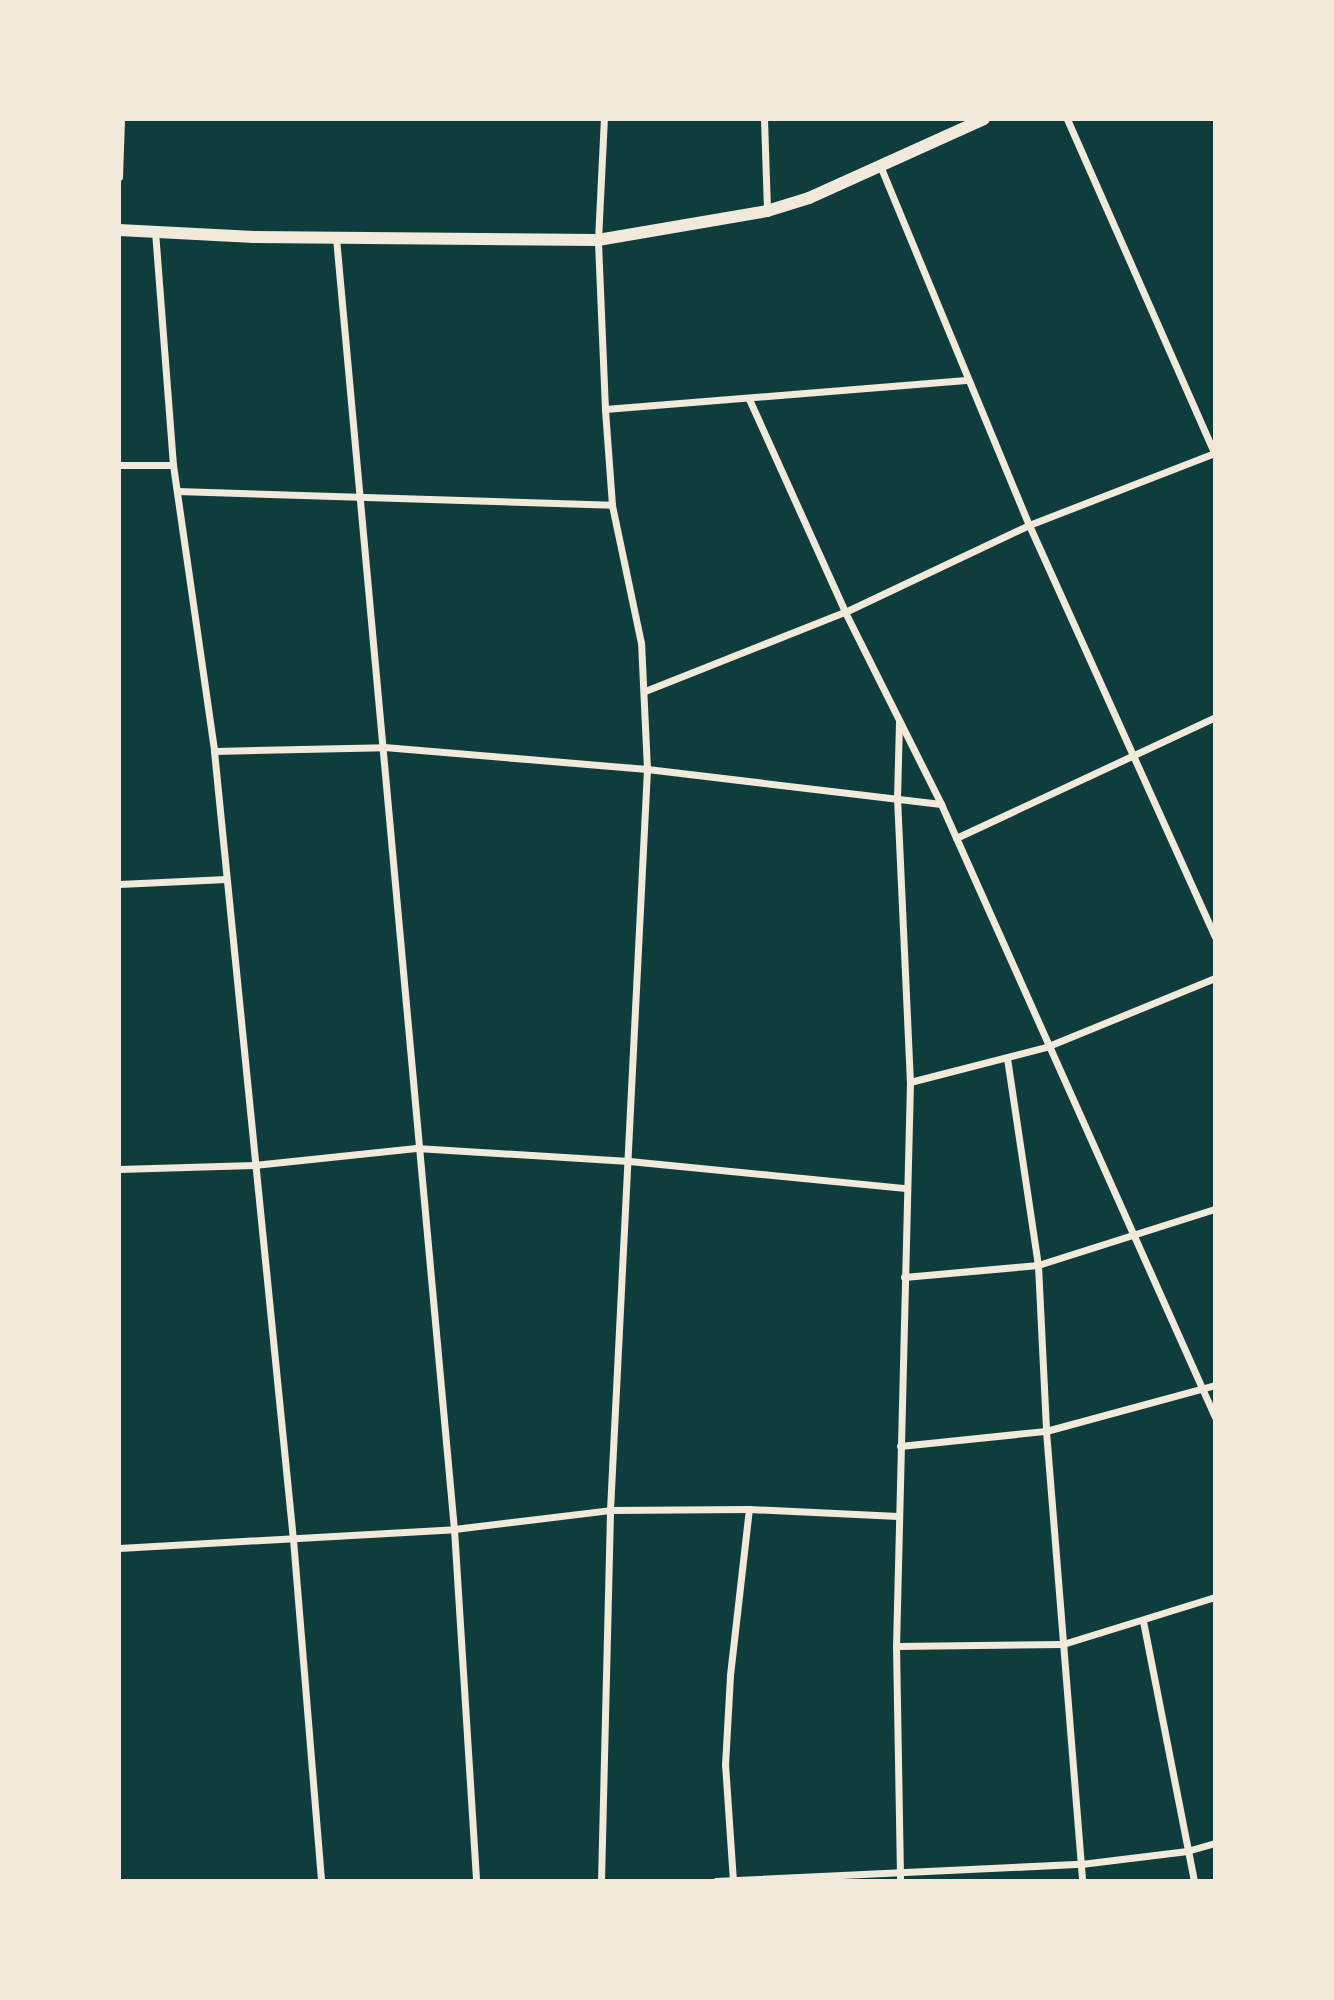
<!DOCTYPE html>
<html>
<head>
<meta charset="utf-8">
<style>
	body { margin:0 }
	#map { position:relative; width:1334px; height:2000px; overflow:hidden; background:#0f3d3e; font-family:"Fira Sans Condensed",sans-serif }
	div>[style] { position:absolute }
	.minor>* { height:7px; margin:-3.5px; padding:0 3.5px; transform-origin:3.5px; border-radius:3.5px; background:#f1e9da }
	.tertiary>* { height:12px; margin:-6px; padding:0 6px; transform-origin:6px; border-radius:6px; background:#f1e9da }
	span { translate:-50% -50%; white-space:nowrap; text-align:center; line-height:1.15; -webkit-text-stroke:7px #f1e9da; paint-order:stroke }
	.frame { position:absolute; inset:0; border:121px solid #f1e9da; pointer-events:none }
</style>
</head>
<body>
<div id="map">
	<div class="minor">
		<i style="left:764px;top:119px;width:92px;rotate:88.1deg"></i>
		<i style="left:1067px;top:119px;width:367px;rotate:66.2deg"></i>
		<i style="left:881px;top:168px;width:386px;rotate:67.5deg"></i>
		<i style="left:1029px;top:525px;width:451px;rotate:65.7deg"></i>
		<i style="left:119px;top:177px;width:58px;rotate:-88deg"></i>
		<i style="left:155px;top:231px;width:235px;rotate:85.6deg"></i>
		<i style="left:173px;top:465px;width:289px;rotate:81.8deg"></i>
		<i style="left:214px;top:751px;width:792px;rotate:84.28deg"></i>
		<i style="left:293px;top:1539px;width:343px;rotate:85.3deg"></i>
		<i style="left:336px;top:238px;width:1296px;rotate:84.78deg"></i>
		<i style="left:454px;top:1529px;width:353px;rotate:86.4deg"></i>
		<i style="left:749px;top:399px;width:234px;rotate:65.7deg"></i>
		<i style="left:845px;top:612px;width:215px;rotate:63.4deg"></i>
		<i style="left:941px;top:804px;width:671px;rotate:65.92deg"></i>
		<i style="left:605px;top:409px;width:362px;rotate:-4.6deg"></i>
		<i style="left:119px;top:465px;width:54px"></i>
		<i style="left:177px;top:491px;width:435px;rotate:1.8deg"></i>
		<i style="left:645px;top:691px;width:215px;rotate:-21.6deg"></i>
		<i style="left:845px;top:612px;width:204px;rotate:-25.3deg"></i>
		<i style="left:1029px;top:525px;width:199px;rotate:-21.2deg"></i>
		<i style="left:899px;top:722px;width:75px;rotate:91.5deg"></i>
		<i style="left:897px;top:797px;width:285px;rotate:87.4deg"></i>
		<i style="left:910px;top:1082px;width:564px;rotate:91.42deg"></i>
		<i style="left:896px;top:1646px;width:235px;rotate:89deg"></i>
		<i style="left:214px;top:751px;width:170px;rotate:-1.3deg"></i>
		<i style="left:384px;top:747px;width:264px;rotate:4.8deg"></i>
		<i style="left:647px;top:769px;width:296px;rotate:6.8deg"></i>
		<i style="left:956px;top:838px;width:286px;rotate:-25deg"></i>
		<i style="left:119px;top:884px;width:107px;rotate:-2.7deg"></i>
		<i style="left:1007px;top:1058px;width:209px;rotate:81.5deg"></i>
		<i style="left:1038px;top:1265px;width:166px;rotate:87.2deg"></i>
		<i style="left:1046px;top:1431px;width:451px;rotate:85.4deg"></i>
		<i style="left:910px;top:1082px;width:140px;rotate:-14.4deg"></i>
		<i style="left:1046px;top:1047px;width:183px;rotate:-22.2deg"></i>
		<i style="left:119px;top:1169px;width:135px;rotate:-1.7deg"></i>
		<i style="left:254px;top:1165px;width:163px;rotate:-6deg"></i>
		<i style="left:416px;top:1148px;width:213px;rotate:3.5deg"></i>
		<i style="left:629px;top:1161px;width:278px;rotate:5.6deg"></i>
		<i style="left:904px;top:1277px;width:135px;rotate:-5.1deg"></i>
		<i style="left:1038px;top:1265px;width:186px;rotate:-17.6deg"></i>
		<i style="left:900px;top:1446px;width:147px;rotate:-5.9deg"></i>
		<i style="left:1046px;top:1431px;width:175px;rotate:-15.2deg"></i>
		<i style="left:119px;top:1548px;width:336px;rotate:-3.2deg"></i>
		<i style="left:454px;top:1529px;width:157px;rotate:-6.9deg"></i>
		<i style="left:610px;top:1510px;width:139px;rotate:-0.4deg"></i>
		<i style="left:749px;top:1509px;width:149px;rotate:2.7deg"></i>
		<i style="left:1143px;top:1621px;width:265px;rotate:78.9deg"></i>
		<i style="left:896px;top:1646px;width:167px;rotate:-0.7deg"></i>
		<i style="left:1063px;top:1644px;width:159px;rotate:-17.2deg"></i>
		<i style="left:601px;top:1881px;width:371px;rotate:-88.6deg"></i>
		<i style="left:610px;top:1510px;width:742px;rotate:-87.14deg"></i>
		<i style="left:647px;top:769px;width:126px;rotate:-92.7deg"></i>
		<i style="left:641px;top:643px;width:141px;rotate:-101.9deg"></i>
		<i style="left:612px;top:505px;width:96px;rotate:-94.2deg"></i>
		<i style="left:605px;top:409px;width:169px;rotate:-92.4deg"></i>
		<i style="left:598px;top:240px;width:121px;rotate:-87.2deg"></i>
		<i style="left:716px;top:1881px;width:365px;rotate:-2.7deg"></i>
		<i style="left:1081px;top:1864px;width:107px;rotate:-7deg"></i>
		<i style="left:1187px;top:1851px;width:29px;rotate:-16deg"></i>
		<i style="left:733px;top:1881px;width:116px;rotate:-93.9deg"></i>
		<i style="left:725px;top:1765px;width:90px;rotate:-86.8deg"></i>
		<i style="left:730px;top:1675px;width:167px;rotate:-83.5deg"></i>
	</div>
	<div class="tertiary">
		<i style="left:119px;top:230px;width:135px;rotate:3deg"></i>
		<i style="left:254px;top:237px;width:344px;rotate:0.5deg"></i>
		<i style="left:598px;top:240px;width:171px;rotate:-9.7deg"></i>
		<i style="left:767px;top:211px;width:44px;rotate:-17.2deg"></i>
		<i style="left:809px;top:198px;width:192px;rotate:-24.3deg"></i>
	</div>
	<div class="frame"></div>
</div>
</body>
</html>
